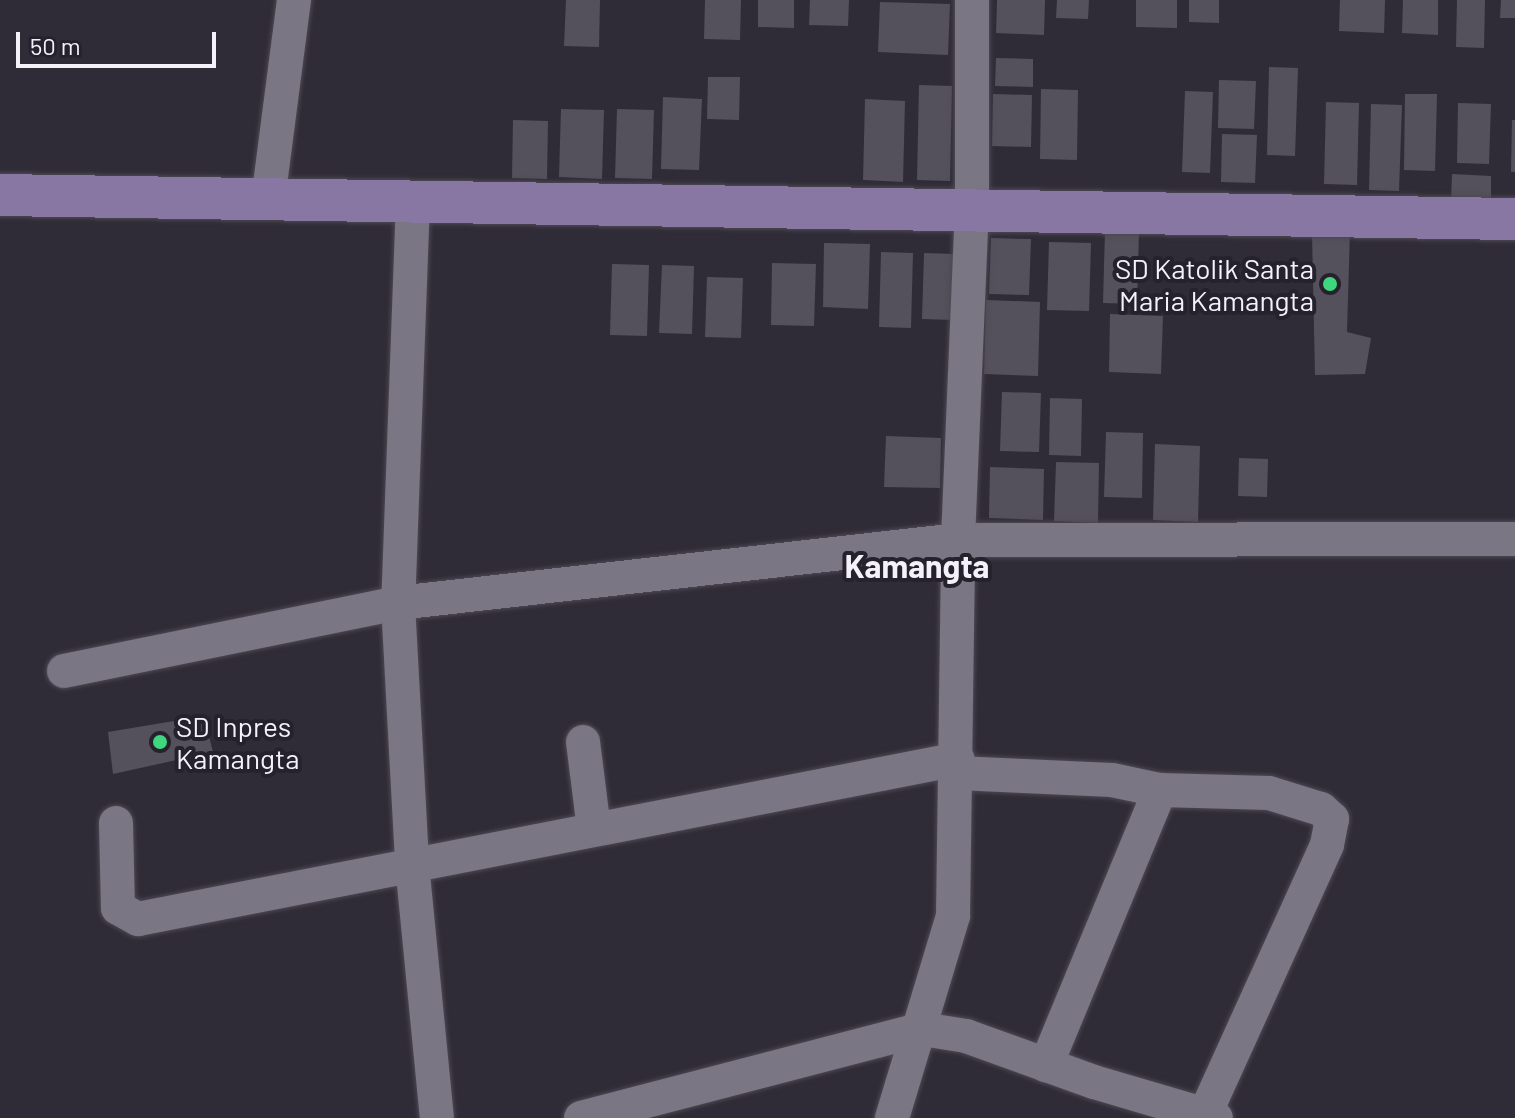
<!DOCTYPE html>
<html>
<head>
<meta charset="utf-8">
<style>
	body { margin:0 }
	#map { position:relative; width:1515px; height:1118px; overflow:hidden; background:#302c37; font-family:Barlow,sans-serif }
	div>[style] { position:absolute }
	.building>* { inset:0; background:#54505c }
	.roads { filter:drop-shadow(0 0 2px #4d4953) drop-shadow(0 0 2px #4d4953) }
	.minor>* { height:34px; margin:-17px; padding:0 17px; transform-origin:17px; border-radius:17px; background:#7b7683 }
	.major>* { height:42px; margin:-21px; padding:0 21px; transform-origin:21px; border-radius:21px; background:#8876a3 }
	.dots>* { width:22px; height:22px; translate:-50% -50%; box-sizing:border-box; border:4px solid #26222d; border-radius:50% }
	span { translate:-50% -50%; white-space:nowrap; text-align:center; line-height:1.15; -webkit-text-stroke:8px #26222d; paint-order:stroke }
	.poi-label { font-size:28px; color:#f4f1f9 }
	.right { translate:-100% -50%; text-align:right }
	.left { translate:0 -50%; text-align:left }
	.quarter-label { font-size:32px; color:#f4f1f9; font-weight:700 }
	.scale { position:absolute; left:16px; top:32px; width:200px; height:36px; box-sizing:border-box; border:4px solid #f4f1f9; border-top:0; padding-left:10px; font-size:24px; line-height:28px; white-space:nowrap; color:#f4f1f9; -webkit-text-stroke:6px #26222d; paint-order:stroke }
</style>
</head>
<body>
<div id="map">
	<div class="building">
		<i style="clip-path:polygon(566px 0,600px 0,599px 47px,564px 46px)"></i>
		<i style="clip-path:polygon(705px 0,741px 0,740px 40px,704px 39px)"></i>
		<i style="clip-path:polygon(758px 0,794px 0,794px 28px,758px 27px)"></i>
		<i style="clip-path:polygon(810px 0,849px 0,848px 26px,809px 25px)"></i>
		<i style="clip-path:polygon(997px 0,1045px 0,1044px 35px,996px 33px)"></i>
		<i style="clip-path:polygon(1057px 0,1089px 0,1088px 19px,1056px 18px)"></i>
		<i style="clip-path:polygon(1136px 0,1177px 0,1177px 28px,1136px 27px)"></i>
		<i style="clip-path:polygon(1189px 0,1219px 0,1219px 23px,1189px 22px)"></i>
		<i style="clip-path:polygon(1340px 0,1385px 0,1384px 33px,1339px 31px)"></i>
		<i style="clip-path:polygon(1403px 0,1438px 0,1438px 35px,1402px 33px)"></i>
		<i style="clip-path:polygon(1457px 0,1485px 0,1484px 48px,1456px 47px)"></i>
		<i style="clip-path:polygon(1501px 0,1515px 0,1515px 18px,1500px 18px)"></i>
		<i style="clip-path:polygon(880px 2px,950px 4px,948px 55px,878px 52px)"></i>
		<i style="clip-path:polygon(996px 58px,1033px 59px,1033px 87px,995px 86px)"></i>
		<i style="clip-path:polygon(1269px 67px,1298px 68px,1295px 156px,1267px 155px)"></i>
		<i style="clip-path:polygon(708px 77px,740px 77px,739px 120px,707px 119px)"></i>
		<i style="clip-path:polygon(1219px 80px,1256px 81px,1254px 129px,1218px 128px)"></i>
		<i style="clip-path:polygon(919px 85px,952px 86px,950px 181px,917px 180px)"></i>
		<i style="clip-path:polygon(1041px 89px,1078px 90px,1077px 160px,1040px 159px)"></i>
		<i style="clip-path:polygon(1185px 91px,1213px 92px,1210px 173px,1182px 172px)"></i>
		<i style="clip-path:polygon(993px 94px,1032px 95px,1031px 147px,992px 146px)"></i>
		<i style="clip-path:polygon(1405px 94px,1437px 94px,1435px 171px,1404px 170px)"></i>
		<i style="clip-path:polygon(663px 97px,702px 99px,699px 170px,661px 169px)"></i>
		<i style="clip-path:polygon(865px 99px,905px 101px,903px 182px,863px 180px)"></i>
		<i style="clip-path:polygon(1326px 102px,1359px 103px,1357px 185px,1324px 184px)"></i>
		<i style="clip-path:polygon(1458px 103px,1491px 104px,1489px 164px,1457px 163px)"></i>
		<i style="clip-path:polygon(1371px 104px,1402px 105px,1399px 191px,1369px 190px)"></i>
		<i style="clip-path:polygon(561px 109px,604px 110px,602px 179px,559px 177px)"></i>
		<i style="clip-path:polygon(617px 109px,654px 110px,652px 179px,615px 178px)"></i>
		<i style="clip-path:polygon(513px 120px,548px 121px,547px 179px,512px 178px)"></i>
		<i style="clip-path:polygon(1512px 120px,1515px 120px,1515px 172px,1511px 172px)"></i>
		<i style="clip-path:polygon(1222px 134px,1257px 135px,1255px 183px,1221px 182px)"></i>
		<i style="clip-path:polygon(1452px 174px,1491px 176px,1491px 203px,1451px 202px)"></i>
		<i style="clip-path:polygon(1105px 230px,1139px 231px,1137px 304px,1103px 303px)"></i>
		<i style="clip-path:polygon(1350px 230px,1347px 332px,1371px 338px,1365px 374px,1315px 375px,1312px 235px)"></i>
		<i style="clip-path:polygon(991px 238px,1031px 239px,1029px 295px,989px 294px)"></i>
		<i style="clip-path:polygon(1049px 242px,1091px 243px,1089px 311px,1047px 310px)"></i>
		<i style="clip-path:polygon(824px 243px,870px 244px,868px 309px,823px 307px)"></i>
		<i style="clip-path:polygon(881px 252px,913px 253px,911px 328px,879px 327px)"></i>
		<i style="clip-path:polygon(924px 253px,956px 254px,954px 320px,922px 319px)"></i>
		<i style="clip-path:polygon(772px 263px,816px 264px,814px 326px,771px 325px)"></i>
		<i style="clip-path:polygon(612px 264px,649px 265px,647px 336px,610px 335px)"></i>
		<i style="clip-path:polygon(662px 265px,694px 266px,692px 334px,659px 333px)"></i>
		<i style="clip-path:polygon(707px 277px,743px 278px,741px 338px,705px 337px)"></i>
		<i style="clip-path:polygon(986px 300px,1040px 302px,1038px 376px,984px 374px)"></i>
		<i style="clip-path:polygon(1110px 314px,1163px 316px,1161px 374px,1109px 372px)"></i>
		<i style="clip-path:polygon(1002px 392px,1041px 393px,1039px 452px,1000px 451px)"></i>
		<i style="clip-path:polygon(1050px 398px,1082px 399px,1081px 456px,1049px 455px)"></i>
		<i style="clip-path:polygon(1106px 432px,1143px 433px,1142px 498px,1104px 497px)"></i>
		<i style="clip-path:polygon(886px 436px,941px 438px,940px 488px,884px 487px)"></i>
		<i style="clip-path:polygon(1155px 444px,1200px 446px,1198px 522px,1153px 520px)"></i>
		<i style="clip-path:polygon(1239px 458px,1268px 459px,1267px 497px,1238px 496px)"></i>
		<i style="clip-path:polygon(1056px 462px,1099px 463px,1098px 523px,1054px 521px)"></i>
		<i style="clip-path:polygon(990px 467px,1044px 469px,1043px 520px,989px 518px)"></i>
		<i style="clip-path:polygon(204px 716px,213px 752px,113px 774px,108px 732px)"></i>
	</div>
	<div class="roads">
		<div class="minor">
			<i style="left:268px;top:200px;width:202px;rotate:-82.6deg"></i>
			<i style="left:413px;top:200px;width:403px;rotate:92.1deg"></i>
			<i style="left:398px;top:603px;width:261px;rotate:86.9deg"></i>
			<i style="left:412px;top:864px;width:255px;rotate:84.4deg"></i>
			<i style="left:64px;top:671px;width:341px;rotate:-11.5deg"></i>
			<i style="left:398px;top:603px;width:564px;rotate:-6.42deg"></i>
			<i style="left:958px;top:540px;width:557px;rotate:-0.1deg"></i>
			<i style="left:583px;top:742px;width:88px;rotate:82.8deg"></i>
			<i style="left:957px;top:773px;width:155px;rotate:2.6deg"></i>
			<i style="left:1112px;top:780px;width:49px;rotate:11.8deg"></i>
			<i style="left:1160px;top:790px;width:298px;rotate:112.5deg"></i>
			<i style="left:1160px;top:790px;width:109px;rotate:1.6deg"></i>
			<i style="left:1269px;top:793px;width:54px;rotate:17.1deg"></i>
			<i style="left:1321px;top:809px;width:15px;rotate:42deg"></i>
			<i style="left:1332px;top:819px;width:26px;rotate:101deg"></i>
			<i style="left:1327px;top:845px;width:295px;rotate:114.4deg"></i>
			<i style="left:116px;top:823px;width:85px;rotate:88.7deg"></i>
			<i style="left:118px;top:908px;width:23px;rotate:29deg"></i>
			<i style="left:138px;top:919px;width:835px;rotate:-11.04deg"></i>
			<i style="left:581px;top:1118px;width:352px;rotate:-14.6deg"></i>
			<i style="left:922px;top:1029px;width:45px;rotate:9deg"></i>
			<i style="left:966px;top:1036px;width:136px;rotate:19.8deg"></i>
			<i style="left:1094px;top:1082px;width:127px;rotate:16.4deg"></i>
			<i style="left:892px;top:1118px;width:211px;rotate:-73.2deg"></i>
			<i style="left:953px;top:916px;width:376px;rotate:-89.2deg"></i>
			<i style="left:958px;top:540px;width:334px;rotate:-87.6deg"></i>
			<i style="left:972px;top:206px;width:206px;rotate:-90deg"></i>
		</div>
		<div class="major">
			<i style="left:0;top:195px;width:1515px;rotate:0.91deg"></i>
		</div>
	</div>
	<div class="dots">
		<i style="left:1330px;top:284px;background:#3fd77d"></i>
		<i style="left:160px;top:742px;background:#3fd77d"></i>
	</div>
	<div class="poi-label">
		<span class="right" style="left:1314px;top:284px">SD Katolik Santa<br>Maria Kamangta</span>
		<span class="left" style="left:176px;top:742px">SD Inpres<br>Kamangta</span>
	</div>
	<div class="quarter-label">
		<span style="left:917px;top:565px">Kamangta</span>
	</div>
	<div class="scale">50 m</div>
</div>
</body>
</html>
